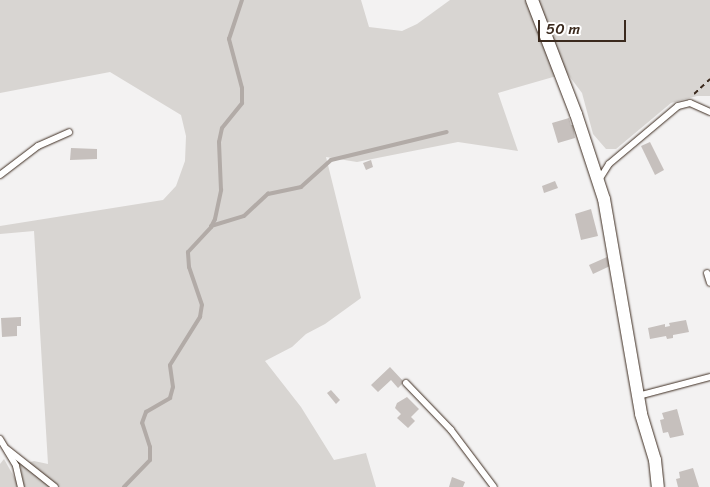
<!DOCTYPE html>
<html>
<head>
<meta charset="utf-8">
<style>
	body { margin:0 }
	#map { position:relative; width:710px; height:487px; overflow:hidden; background:#f3f2f2; font-family:Sriracha,sans-serif }
	div>[style] { position:absolute }
	.green>* { inset:0; background:#d8d5d2 }
	.stream>* { height:4px; margin:-2px; padding:0 2px; transform-origin:2px; border-radius:2px; background:#b2aba7 }
	.building>* { inset:0; background:#c6c0bd }
	.path>* { height:2px; margin-top:-1px; transform-origin:0; background:repeating-linear-gradient(90deg,#3b2a1e 0 5px,transparent 0 9px) }
	.roads { filter:drop-shadow(0 0 1px #3b2a1e) drop-shadow(0 0 1px #3b2a1e) }
	.lane>* { height:6px; margin:-3px; padding:0 3px; transform-origin:3px; border-radius:3px; background:#fff }
	.street>* { height:12px; margin:-6px; padding:0 6px; transform-origin:6px; border-radius:6px; background:#fff }
	span { translate:-50% -50%; white-space:nowrap; text-align:center; line-height:1.15; -webkit-text-stroke:5px #fff; paint-order:stroke }
	.scale { position:absolute; left:538px; top:20px; width:88px; height:22px; box-sizing:border-box; border:2px solid #3b2a1e; border-top:0; padding-left:6px; font-size:15px; line-height:18px; white-space:nowrap; color:#3b2a1e; -webkit-text-stroke:4px #fff; paint-order:stroke }
</style>
</head>
<body>
<div id="map">
	<div class="green">
		<i style="clip-path:polygon(0 0,361px 0,369px 27px,402px 31px,417px 24px,450px 0,710px 0,710px 96px,697px 96px,671px 103px,616px 149px,606px 149px,593px 134px,582px 93px,567px 73px,498px 93px,518px 151px,458px 142px,357px 162px,326px 157px,361px 298px,325px 324px,306px 334px,292px 347px,265px 361px,301px 407px,334px 460px,366px 453px,376px 487px,24px 487px,20px 465px,34px 461px,48px 464px,34px 231px,0 234px,0 226px,163px 200px,176px 186px,185px 161px,186px 136px,181px 115px,110px 72px,0 93px)"></i>
		<i style="clip-path:polygon(4px 459px,17px 482px,18px 487px,0 487px,0 464px)"></i>
	</div>
	<div class="stream">
		<i style="left:211px;top:226px;width:34px;rotate:-17deg"></i>
		<i style="left:244px;top:216px;width:33px;rotate:-43deg"></i>
		<i style="left:268px;top:194px;width:34px;rotate:-12deg"></i>
		<i style="left:301px;top:187px;width:40px;rotate:-42deg"></i>
		<i style="left:331px;top:160px;width:119px;rotate:-13.6deg"></i>
		<i style="left:124px;top:487px;width:37px;rotate:-46deg"></i>
		<i style="left:150px;top:460px;width:13px;rotate:-90deg"></i>
		<i style="left:150px;top:447px;width:25px;rotate:-108deg"></i>
		<i style="left:142px;top:423px;width:12px;rotate:-70deg"></i>
		<i style="left:146px;top:412px;width:28px;rotate:-30deg"></i>
		<i style="left:170px;top:398px;width:11px;rotate:-75deg"></i>
		<i style="left:173px;top:387px;width:22px;rotate:-98deg"></i>
		<i style="left:170px;top:365px;width:57px;rotate:-58deg"></i>
		<i style="left:200px;top:317px;width:12px;rotate:-81deg"></i>
		<i style="left:202px;top:305px;width:40px;rotate:-108.9deg"></i>
		<i style="left:189px;top:267px;width:15px;rotate:-94deg"></i>
		<i style="left:188px;top:252px;width:34px;rotate:-47deg"></i>
		<i style="left:211px;top:227px;width:9px;rotate:-63deg"></i>
		<i style="left:215px;top:219px;width:30px;rotate:-78deg"></i>
		<i style="left:221px;top:190px;width:48px;rotate:-92.4deg"></i>
		<i style="left:219px;top:142px;width:14px;rotate:-78deg"></i>
		<i style="left:222px;top:128px;width:32px;rotate:-51deg"></i>
		<i style="left:242px;top:103px;width:15px;rotate:-90deg"></i>
		<i style="left:242px;top:88px;width:51px;rotate:-104.9deg"></i>
		<i style="left:229px;top:39px;width:41px;rotate:-71.6deg"></i>
	</div>
	<div class="building">
		<i style="clip-path:polygon(569px 118px,571px 125px,573px 125px,575px 138px,558px 143px,552px 123px)"></i>
		<i style="clip-path:polygon(650px 142px,664px 170px,655px 175px,641px 146px)"></i>
		<i style="clip-path:polygon(71px 148px,97px 149px,97px 159px,70px 160px)"></i>
		<i style="clip-path:polygon(371px 160px,373px 167px,366px 170px,363px 163px)"></i>
		<i style="clip-path:polygon(555px 181px,558px 188px,544px 193px,542px 186px)"></i>
		<i style="clip-path:polygon(591px 209px,598px 236px,581px 240px,575px 214px)"></i>
		<i style="clip-path:polygon(607px 257px,610px 266px,593px 274px,589px 265px)"></i>
		<i style="clip-path:polygon(21px 317px,21px 326px,17px 326px,17px 336px,2px 337px,1px 318px)"></i>
		<i style="clip-path:polygon(686px 320px,689px 332px,673px 335px,673px 338px,667px 339px,666px 336px,650px 339px,648px 328px,665px 324px,665px 327px,670px 326px,669px 323px)"></i>
		<i style="clip-path:polygon(390px 367px,404px 382px,398px 388px,391px 380px,378px 392px,371px 385px)"></i>
		<i style="clip-path:polygon(331px 390px,340px 400px,336px 404px,327px 393px)"></i>
		<i style="clip-path:polygon(407px 397px,419px 409px,411px 417px,415px 421px,408px 428px,397px 418px,401px 414px,395px 408px,397px 403px)"></i>
		<i style="clip-path:polygon(677px 409px,684px 435px,670px 438px,668px 432px,663px 433px,660px 420px,664px 419px,662px 413px)"></i>
		<i style="clip-path:polygon(693px 468px,699px 487px,678px 487px,676px 479px,680px 478px,679px 472px)"></i>
		<i style="clip-path:polygon(452px 477px,465px 482px,463px 487px,449px 487px)"></i>
	</div>
	<div class="path">
		<i style="left:694px;top:94px;width:22px;rotate:-43deg"></i>
	</div>
	<div class="roads">
		<div class="lane">
			<i style="left:0;top:175px;width:48px;rotate:-37.3deg"></i>
			<i style="left:38px;top:146px;width:34px;rotate:-24deg"></i>
			<i style="left:599px;top:180px;width:19px;rotate:-58deg"></i>
			<i style="left:609px;top:164px;width:90px;rotate:-40deg"></i>
			<i style="left:678px;top:106px;width:12px;rotate:-14deg"></i>
			<i style="left:690px;top:103px;width:22px;rotate:24deg"></i>
			<i style="left:707px;top:273px;width:10px;rotate:73deg"></i>
			<i style="left:406px;top:383px;width:65px;rotate:46.2deg"></i>
			<i style="left:451px;top:430px;width:71px;rotate:53deg"></i>
			<i style="left:638px;top:396px;width:74px;rotate:-14.8deg"></i>
			<i style="left:0;top:439px;width:31px;rotate:59deg"></i>
			<i style="left:16px;top:466px;width:22px;rotate:77deg"></i>
			<i style="left:7px;top:449px;width:61px;rotate:38.4deg"></i>
		</div>
		<div class="street">
			<i style="left:532px;top:0;width:122px;rotate:68.9deg"></i>
			<i style="left:576px;top:114px;width:89px;rotate:71.8deg"></i>
			<i style="left:604px;top:199px;width:218px;rotate:80.2deg"></i>
			<i style="left:641px;top:414px;width:48px;rotate:73.1deg"></i>
			<i style="left:655px;top:460px;width:27px;rotate:84deg"></i>
		</div>
	</div>
	<div class="scale">50 m</div>
</div>
</body>
</html>
